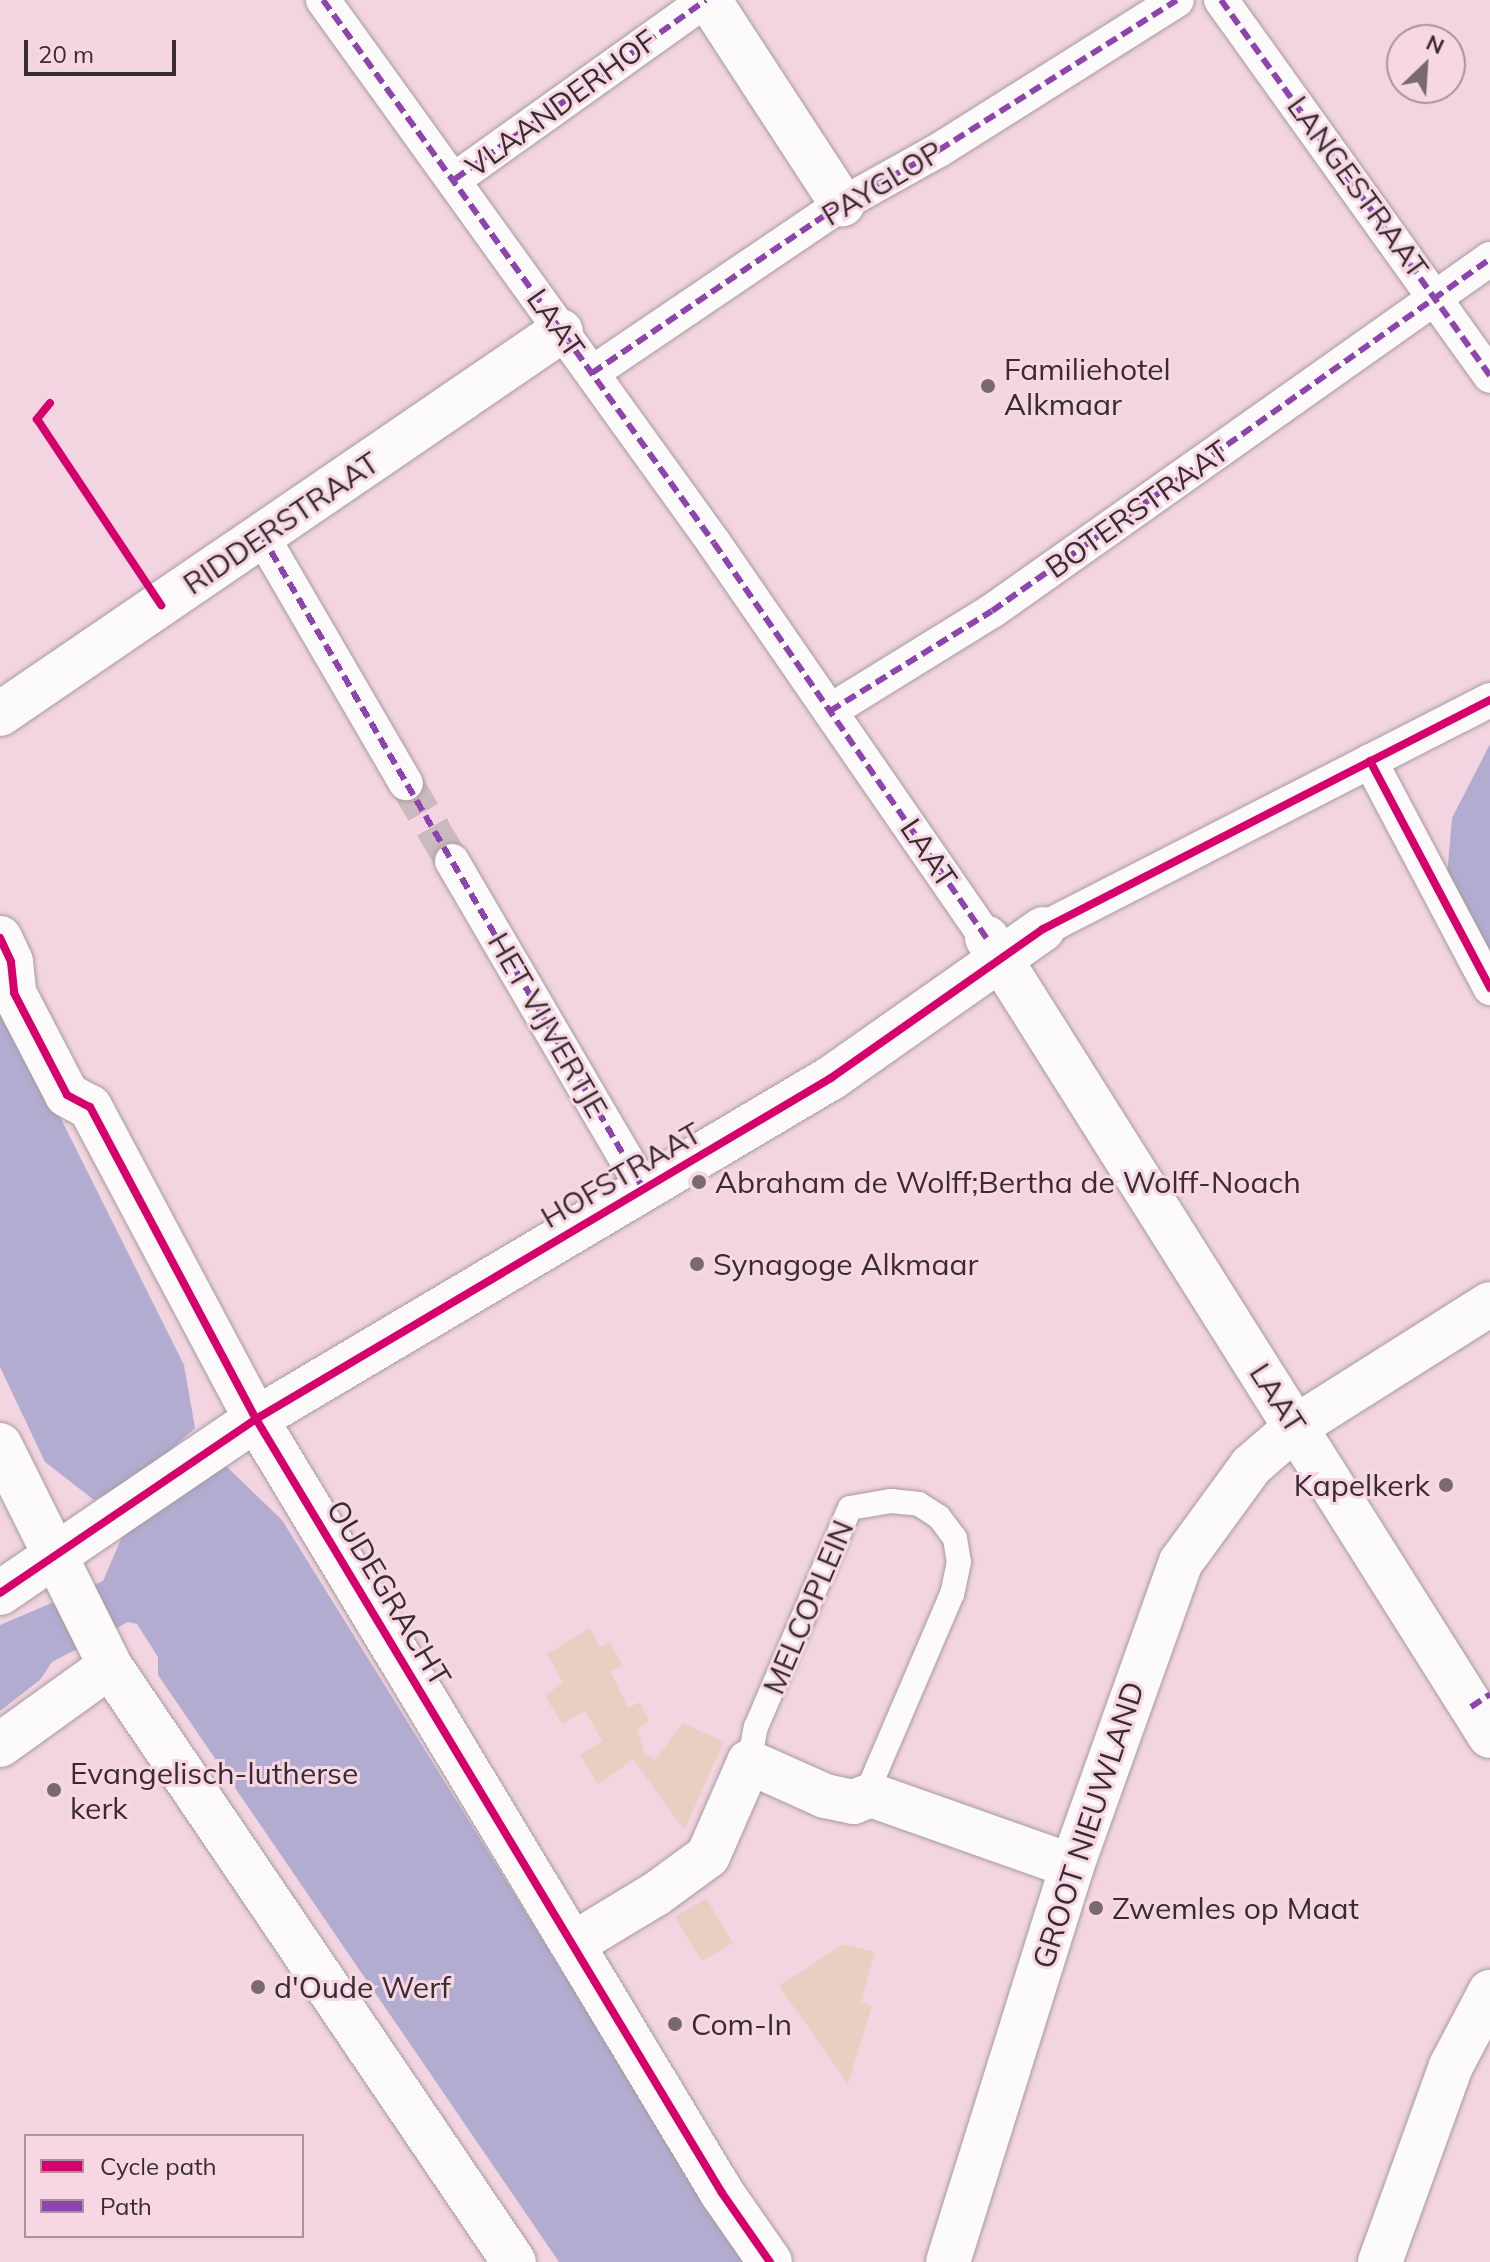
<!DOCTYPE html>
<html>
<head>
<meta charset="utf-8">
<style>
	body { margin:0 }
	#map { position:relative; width:1490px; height:2262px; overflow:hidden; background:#efdee4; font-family:Mulish,sans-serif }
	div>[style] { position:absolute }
	.built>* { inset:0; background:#f2d5e0 }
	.green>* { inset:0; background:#e9cfc2 }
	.water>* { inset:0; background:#b2acd0 }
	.pedestrian-tunnel>* { height:34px; margin-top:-17px; transform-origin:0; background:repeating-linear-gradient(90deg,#cabac0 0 34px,transparent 0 51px) }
	.roads { filter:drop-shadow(0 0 2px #a89ba0) drop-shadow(0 0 2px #a89ba0) }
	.service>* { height:24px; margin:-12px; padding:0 12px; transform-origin:12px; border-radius:12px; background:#fdfafb }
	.pedestrian>* { height:34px; margin:-17px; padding:0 17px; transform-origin:17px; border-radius:17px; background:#fdfafb }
	.minor>* { height:44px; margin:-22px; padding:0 22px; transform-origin:22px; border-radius:22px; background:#fdfafb }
	.quiet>* { height:6px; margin-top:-3px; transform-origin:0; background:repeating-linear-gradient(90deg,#8e44ad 0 12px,transparent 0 18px) }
	.cycleway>* { height:8px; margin:-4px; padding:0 4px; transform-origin:4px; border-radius:4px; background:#d6006c }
	.dots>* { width:22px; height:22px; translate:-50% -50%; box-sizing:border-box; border:4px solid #f6d7e3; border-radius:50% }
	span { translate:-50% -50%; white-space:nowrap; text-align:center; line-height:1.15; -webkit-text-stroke:6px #f6d7e3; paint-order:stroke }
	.street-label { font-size:30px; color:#382c31 }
	.poi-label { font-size:30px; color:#382c31 }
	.left { translate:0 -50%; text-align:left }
	.right { translate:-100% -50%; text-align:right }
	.legend { position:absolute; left:24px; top:2134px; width:280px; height:104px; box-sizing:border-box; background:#f6d7e3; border:2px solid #aa939c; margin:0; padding:10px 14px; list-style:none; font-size:24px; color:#382c31 }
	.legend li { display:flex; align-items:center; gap:16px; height:40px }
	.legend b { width:40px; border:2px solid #aa939c }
	.north { position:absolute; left:1386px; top:24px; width:80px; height:80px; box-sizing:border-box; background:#f6d7e3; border:2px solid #aa939c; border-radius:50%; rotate:25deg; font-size:22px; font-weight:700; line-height:32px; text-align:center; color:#382c31 }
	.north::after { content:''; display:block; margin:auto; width:28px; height:36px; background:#786a70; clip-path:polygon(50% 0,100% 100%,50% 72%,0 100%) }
	.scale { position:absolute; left:24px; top:40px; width:152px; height:36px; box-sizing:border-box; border:4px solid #382c31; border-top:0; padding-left:10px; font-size:24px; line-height:28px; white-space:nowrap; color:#382c31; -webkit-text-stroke:6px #f6d7e3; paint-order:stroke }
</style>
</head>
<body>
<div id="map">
	<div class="built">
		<i style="clip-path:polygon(evenodd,0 0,1490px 0,1490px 2262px,0 2262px,0 0,1402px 40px,1450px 40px,1450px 88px,1402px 88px,1402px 40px,0 0,26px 2136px,302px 2136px,302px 2236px,26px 2236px,26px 2136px)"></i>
	</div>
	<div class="green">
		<i style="clip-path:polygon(590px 1628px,600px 1647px,610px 1642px,622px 1665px,611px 1672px,628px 1708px,640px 1702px,649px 1721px,637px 1728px,644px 1752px,655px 1760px,683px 1723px,724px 1742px,684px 1830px,633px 1759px,598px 1785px,580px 1755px,602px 1741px,585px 1711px,562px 1724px,545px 1696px,563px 1682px,547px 1654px)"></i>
		<i style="clip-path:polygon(706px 1898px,733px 1943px,702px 1961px,675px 1917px)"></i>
		<i style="clip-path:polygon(843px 1944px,875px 1952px,861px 2002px,872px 2006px,848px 2084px,779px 1986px)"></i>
	</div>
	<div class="water">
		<i style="clip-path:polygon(1490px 744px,1490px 961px,1447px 876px,1452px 818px)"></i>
		<i style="clip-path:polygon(0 997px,184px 1365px,195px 1428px,136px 1481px,94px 1500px,45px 1462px,0 1367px)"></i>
		<i style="clip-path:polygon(226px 1466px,282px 1520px,743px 2262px,559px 2262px,158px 1675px,158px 1657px,137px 1624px,128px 1622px,52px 1662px,40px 1680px,0 1711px,0 1625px,103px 1581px,121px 1539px,155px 1505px,187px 1481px)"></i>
	</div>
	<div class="pedestrian-tunnel">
		<i style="left:406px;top:783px;width:91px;rotate:59.5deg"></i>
	</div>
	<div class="roads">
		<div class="service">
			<i style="left:749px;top:1762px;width:36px;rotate:-79deg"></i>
			<i style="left:756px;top:1727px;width:238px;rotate:-66.8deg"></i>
			<i style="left:850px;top:1508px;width:42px;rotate:-9.7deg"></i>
			<i style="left:891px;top:1501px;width:28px;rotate:6deg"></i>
			<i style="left:919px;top:1504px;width:24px;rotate:33deg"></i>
			<i style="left:939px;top:1517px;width:26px;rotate:53deg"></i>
			<i style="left:955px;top:1538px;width:24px;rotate:81deg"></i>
			<i style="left:959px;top:1562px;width:33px;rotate:102deg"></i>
			<i style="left:952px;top:1594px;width:206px;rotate:113.2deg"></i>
			<i style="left:871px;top:1783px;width:12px;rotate:90deg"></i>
		</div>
		<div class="pedestrian">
			<i style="left:323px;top:0;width:669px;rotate:54.24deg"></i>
			<i style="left:714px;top:543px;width:480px;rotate:55.4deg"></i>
			<i style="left:1221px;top:0;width:462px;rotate:54.4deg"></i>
			<i style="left:455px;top:179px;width:308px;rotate:-35.5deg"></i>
			<i style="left:592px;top:373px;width:302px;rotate:-34.1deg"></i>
			<i style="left:842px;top:204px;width:111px;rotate:-29.1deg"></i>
			<i style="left:939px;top:150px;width:281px;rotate:-32.2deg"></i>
			<i style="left:262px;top:536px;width:286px;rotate:59.8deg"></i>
			<i style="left:830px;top:711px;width:190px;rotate:-31.7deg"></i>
			<i style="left:992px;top:611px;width:610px;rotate:-35.25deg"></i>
			<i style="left:1370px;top:761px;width:257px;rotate:62.1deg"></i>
			<i style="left:452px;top:861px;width:381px;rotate:59.7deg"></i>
			<i style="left:1043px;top:929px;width:502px;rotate:-27.13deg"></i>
		</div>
		<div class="minor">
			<i style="left:709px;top:0;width:244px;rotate:56.9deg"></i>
			<i style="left:0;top:714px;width:679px;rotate:-34.32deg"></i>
			<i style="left:0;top:938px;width:26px;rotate:65deg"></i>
			<i style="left:11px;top:962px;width:31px;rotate:84deg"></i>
			<i style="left:14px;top:993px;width:115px;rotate:62.5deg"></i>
			<i style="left:67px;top:1095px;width:26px;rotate:28deg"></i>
			<i style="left:90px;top:1107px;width:353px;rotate:62deg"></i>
			<i style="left:256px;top:1419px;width:903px;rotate:58.95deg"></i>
			<i style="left:722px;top:2193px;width:84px;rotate:55.2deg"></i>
			<i style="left:987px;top:938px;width:943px;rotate:57.78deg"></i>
			<i style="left:0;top:1445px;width:247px;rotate:63.5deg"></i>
			<i style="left:110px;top:1666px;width:720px;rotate:55.87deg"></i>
			<i style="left:0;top:1593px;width:310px;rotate:-34.2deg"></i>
			<i style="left:256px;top:1419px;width:669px;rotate:-30.67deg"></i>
			<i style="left:831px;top:1078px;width:259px;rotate:-35.1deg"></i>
			<i style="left:0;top:1745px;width:135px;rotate:-35.7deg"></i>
			<i style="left:573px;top:1944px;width:97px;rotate:-31.1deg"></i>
			<i style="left:656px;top:1894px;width:64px;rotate:-36.2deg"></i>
			<i style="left:708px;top:1856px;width:103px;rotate:-66.4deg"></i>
			<i style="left:749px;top:1762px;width:83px;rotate:24.1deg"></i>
			<i style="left:825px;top:1796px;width:29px;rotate:12deg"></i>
			<i style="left:853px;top:1802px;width:19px;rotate:-21deg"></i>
			<i style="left:871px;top:1795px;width:213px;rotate:19.5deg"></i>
			<i style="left:948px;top:2262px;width:415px;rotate:-72.6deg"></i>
			<i style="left:1072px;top:1866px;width:323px;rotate:-70.3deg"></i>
			<i style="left:1181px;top:1562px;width:119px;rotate:-53.9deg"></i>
			<i style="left:1251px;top:1466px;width:61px;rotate:-41deg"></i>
			<i style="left:1297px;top:1426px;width:228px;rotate:-32.3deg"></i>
			<i style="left:1380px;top:2262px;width:208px;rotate:-70.1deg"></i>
			<i style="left:1451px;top:2066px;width:84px;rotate:-62.2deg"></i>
		</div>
	</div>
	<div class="quiet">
		<i style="left:323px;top:0;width:669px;rotate:54.24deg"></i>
		<i style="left:714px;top:543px;width:480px;rotate:55.4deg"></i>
		<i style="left:1221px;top:0;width:462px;rotate:54.4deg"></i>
		<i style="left:455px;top:179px;width:308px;rotate:-35.5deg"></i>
		<i style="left:592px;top:373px;width:302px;rotate:-34.1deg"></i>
		<i style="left:842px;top:204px;width:111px;rotate:-29.1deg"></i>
		<i style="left:939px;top:150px;width:281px;rotate:-32.2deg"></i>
		<i style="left:262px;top:536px;width:757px;rotate:59.71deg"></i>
		<i style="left:830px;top:711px;width:190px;rotate:-31.7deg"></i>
		<i style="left:992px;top:611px;width:610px;rotate:-35.25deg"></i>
		<i style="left:1471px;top:1707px;width:23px;rotate:-34deg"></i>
	</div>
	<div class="cycleway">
		<i style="left:50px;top:403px;width:21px;rotate:129deg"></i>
		<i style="left:37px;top:419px;width:224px;rotate:56.3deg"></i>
		<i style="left:1370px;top:761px;width:257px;rotate:62.1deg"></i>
		<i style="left:0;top:938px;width:26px;rotate:65deg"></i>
		<i style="left:11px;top:962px;width:31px;rotate:84deg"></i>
		<i style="left:14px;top:993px;width:115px;rotate:62.5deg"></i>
		<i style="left:67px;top:1095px;width:26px;rotate:28deg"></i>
		<i style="left:90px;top:1107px;width:353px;rotate:62deg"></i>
		<i style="left:256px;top:1419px;width:903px;rotate:58.95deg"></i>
		<i style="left:722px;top:2193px;width:84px;rotate:55.2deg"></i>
		<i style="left:0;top:1593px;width:310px;rotate:-34.2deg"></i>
		<i style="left:256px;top:1419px;width:669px;rotate:-30.67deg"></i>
		<i style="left:831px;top:1078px;width:259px;rotate:-35.1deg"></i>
		<i style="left:1043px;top:929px;width:502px;rotate:-27.13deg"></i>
	</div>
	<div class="dots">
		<i style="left:988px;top:386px;background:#786a70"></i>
		<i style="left:699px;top:1182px;background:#786a70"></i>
		<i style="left:697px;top:1264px;background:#786a70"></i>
		<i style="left:1446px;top:1485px;background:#786a70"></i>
		<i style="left:54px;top:1790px;background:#786a70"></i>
		<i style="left:1096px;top:1908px;background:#786a70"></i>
		<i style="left:258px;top:1987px;background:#786a70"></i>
		<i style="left:675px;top:2024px;background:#786a70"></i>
	</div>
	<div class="street-label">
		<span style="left:561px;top:103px;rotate:-36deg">VLAANDERHOF</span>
		<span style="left:882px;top:183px;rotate:-31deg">PAYGLOP</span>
		<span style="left:1358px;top:187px;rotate:54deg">LANGESTRAAT</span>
		<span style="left:556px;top:323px;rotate:55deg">LAAT</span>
		<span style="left:1137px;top:509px;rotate:-35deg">BOTERSTRAAT</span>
		<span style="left:281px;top:523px;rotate:-34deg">RIDDERSTRAAT</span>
		<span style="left:929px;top:853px;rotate:56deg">LAAT</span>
		<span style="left:548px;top:1025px;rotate:60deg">HET VIJVERTJE</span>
		<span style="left:621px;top:1175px;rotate:-30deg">HOFSTRAAT</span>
		<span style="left:1278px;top:1398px;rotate:57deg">LAAT</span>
		<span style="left:389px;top:1593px;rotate:59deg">OUDEGRACHT</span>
		<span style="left:808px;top:1607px;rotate:-67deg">MELCOPLEIN</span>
		<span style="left:1088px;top:1825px;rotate:-72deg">GROOT NIEUWLAND</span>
	</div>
	<div class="poi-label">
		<span class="left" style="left:1004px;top:386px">Familiehotel<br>Alkmaar</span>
		<span class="left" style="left:715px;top:1182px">Abraham de Wolff;Bertha de Wolff-Noach</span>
		<span class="left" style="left:713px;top:1264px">Synagoge Alkmaar</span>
		<span class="right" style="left:1430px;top:1485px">Kapelkerk</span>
		<span class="left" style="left:70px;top:1790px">Evangelisch-lutherse<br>kerk</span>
		<span class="left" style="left:1112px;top:1908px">Zwemles op Maat</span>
		<span class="left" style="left:274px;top:1987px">d'Oude Werf</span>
		<span class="left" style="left:691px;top:2024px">Com-In</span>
	</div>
	<ul class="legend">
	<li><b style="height:10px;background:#d6006c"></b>Cycle path</li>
	<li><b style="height:10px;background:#8e44ad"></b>Path</li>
	</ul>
	<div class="north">N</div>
	<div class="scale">20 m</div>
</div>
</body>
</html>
